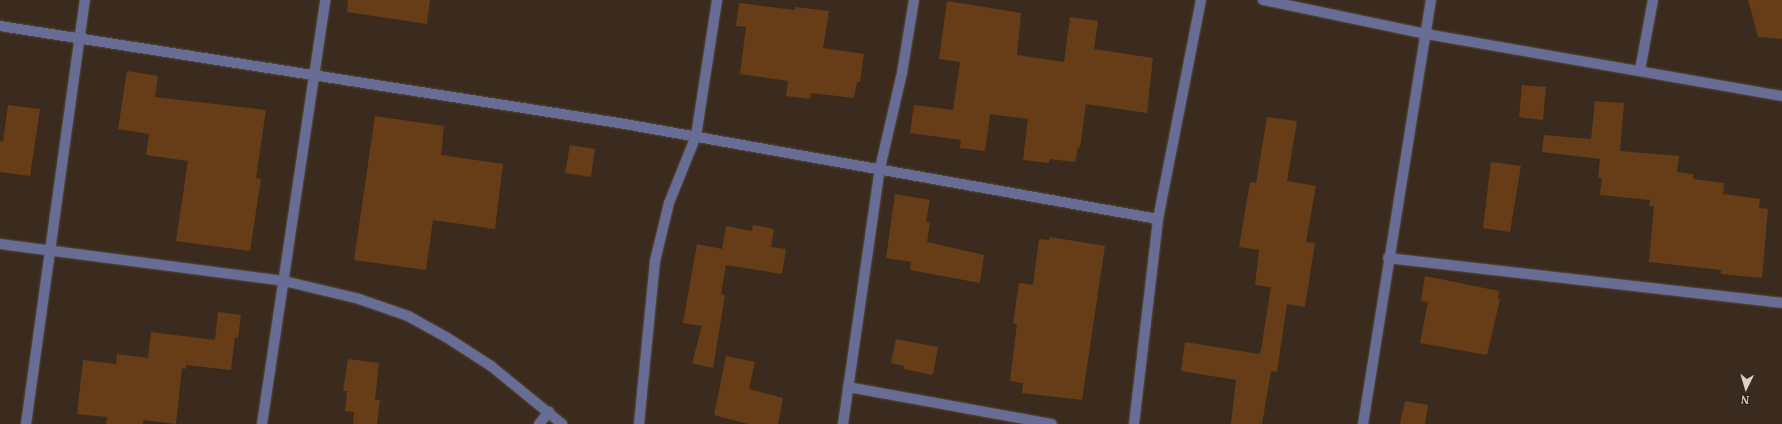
<!DOCTYPE html>
<html>
<head>
<meta charset="utf-8">
<style>
	body { margin:0 }
	#map { position:relative; width:1782px; height:424px; overflow:hidden; background:#3b2b1e; font-family:"PT Serif",serif }
	div>[style] { position:absolute }
	.building>* { inset:0; background:#673d17 }
	.roads { filter:drop-shadow(0 0 1px #58493d) drop-shadow(0 0 1px #58493d) }
	.minor>* { height:10px; margin:-5px; padding:0 5px; transform-origin:5px; border-radius:5px; background:#686d95 }
	span { translate:-50% -50%; white-space:nowrap; text-align:center; line-height:1.15; -webkit-text-stroke:3px #312115; paint-order:stroke }
	.north { position:absolute; left:1726px; top:368px; width:40px; height:40px; -webkit-text-stroke:3px #312115; paint-order:stroke; rotate:185deg; font-size:11px; font-weight:700; line-height:16px; text-align:center; color:#dbd1c9 }
	.north::after { content:''; display:block; margin:auto; width:14px; height:18px; background:#dbd1c9; clip-path:polygon(50% 0,100% 100%,50% 72%,0 100%) }
</style>
</head>
<body>
<div id="map">
	<div class="building">
		<i style="clip-path:polygon(348px 0,430px 0,427px 24px,347px 12px)"></i>
		<i style="clip-path:polygon(1748px 0,1782px 0,1782px 39px,1758px 37px)"></i>
		<i style="clip-path:polygon(947px 1px,1021px 13px,1017px 55px,1064px 62px,1070px 17px,1098px 21px,1094px 49px,1153px 58px,1147px 113px,1086px 104px,1080px 148px,1078px 147px,1075px 162px,1050px 159px,1049px 163px,1023px 160px,1028px 119px,990px 114px,985px 151px,960px 148px,961px 140px,910px 133px,914px 105px,953px 110px,960px 62px,939px 59px)"></i>
		<i style="clip-path:polygon(739px 3px,795px 10px,795px 7px,829px 11px,823px 48px,864px 54px,860px 82px,857px 82px,854px 98px,811px 93px,810px 99px,786px 96px,788px 81px,740px 74px,746px 27px,736px 26px)"></i>
		<i style="clip-path:polygon(127px 71px,158px 76px,155px 97px,266px 110px,256px 178px,261px 179px,250px 251px,176px 241px,188px 161px,146px 155px,149px 134px,118px 129px)"></i>
		<i style="clip-path:polygon(1522px 85px,1546px 87px,1543px 120px,1519px 117px)"></i>
		<i style="clip-path:polygon(1595px 101px,1624px 103px,1620px 151px,1679px 156px,1677px 172px,1693px 174px,1693px 179px,1724px 183px,1723px 194px,1760px 199px,1759px 208px,1768px 209px,1762px 278px,1721px 274px,1721px 270px,1649px 262px,1654px 206px,1649px 206px,1650px 200px,1600px 195px,1602px 178px,1598px 178px,1600px 159px,1542px 152px,1544px 135px,1591px 139px)"></i>
		<i style="clip-path:polygon(8px 105px,40px 109px,30px 176px,0 172px,0 141px,3px 142px)"></i>
		<i style="clip-path:polygon(375px 116px,444px 126px,441px 155px,503px 164px,495px 229px,433px 220px,426px 270px,354px 260px)"></i>
		<i style="clip-path:polygon(1267px 117px,1297px 121px,1287px 181px,1316px 186px,1306px 242px,1315px 243px,1305px 307px,1287px 304px,1277px 372px,1271px 371px,1262px 424px,1231px 424px,1236px 380px,1181px 371px,1185px 342px,1259px 354px,1261px 350px,1271px 287px,1255px 285px,1259px 250px,1239px 247px,1250px 182px,1256px 183px)"></i>
		<i style="clip-path:polygon(570px 145px,595px 149px,591px 177px,565px 173px)"></i>
		<i style="clip-path:polygon(1491px 162px,1521px 166px,1510px 232px,1483px 228px)"></i>
		<i style="clip-path:polygon(895px 194px,930px 200px,926px 222px,930px 223px,927px 242px,984px 255px,980px 283px,910px 270px,911px 262px,886px 258px)"></i>
		<i style="clip-path:polygon(753px 225px,774px 229px,771px 247px,786px 249px,782px 274px,726px 265px,721px 294px,725px 295px,713px 368px,692px 363px,702px 326px,683px 323px,697px 244px,722px 249px,726px 226px,752px 231px)"></i>
		<i style="clip-path:polygon(1050px 237px,1105px 246px,1082px 400px,1022px 393px,1023px 383px,1010px 381px,1017px 324px,1013px 323px,1019px 283px,1033px 285px,1039px 239px,1049px 240px)"></i>
		<i style="clip-path:polygon(1425px 276px,1499px 291px,1498px 299px,1500px 299px,1487px 355px,1420px 343px,1428px 302px,1421px 301px)"></i>
		<i style="clip-path:polygon(218px 312px,241px 315px,238px 338px,235px 337px,231px 370px,186px 365px,186px 369px,182px 368px,176px 424px,143px 420px,143px 424px,106px 424px,107px 417px,77px 414px,83px 360px,116px 364px,117px 354px,148px 358px,151px 332px,215px 340px)"></i>
		<i style="clip-path:polygon(896px 339px,938px 347px,933px 375px,904px 369px,904px 366px,891px 363px)"></i>
		<i style="clip-path:polygon(726px 356px,755px 362px,749px 389px,783px 398px,778px 424px,748px 424px,714px 415px)"></i>
		<i style="clip-path:polygon(348px 359px,379px 363px,375px 400px,380px 400px,377px 424px,353px 424px,354px 412px,345px 411px,347px 391px,343px 391px)"></i>
		<i style="clip-path:polygon(1405px 401px,1428px 405px,1425px 424px,1400px 424px)"></i>
	</div>
	<div class="roads">
		<div class="minor">
			<i style="left:1263px;top:0;width:167px;rotate:11.8deg"></i>
			<i style="left:1426px;top:34px;width:361px;rotate:9.9deg"></i>
			<i style="left:0;top:26px;width:627px;rotate:8.91deg"></i>
			<i style="left:619px;top:123px;width:547px;rotate:10.1deg"></i>
			<i style="left:1640px;top:70px;width:71px;rotate:-79.5deg"></i>
			<i style="left:0;top:244px;width:286px;rotate:7.4deg"></i>
			<i style="left:284px;top:281px;width:77px;rotate:13.5deg"></i>
			<i style="left:359px;top:299px;width:52px;rotate:19.1deg"></i>
			<i style="left:408px;top:316px;width:43px;rotate:28.9deg"></i>
			<i style="left:446px;top:337px;width:54px;rotate:32.8deg"></i>
			<i style="left:491px;top:366px;width:92px;rotate:39.2deg"></i>
			<i style="left:1388px;top:258px;width:397px;rotate:6.5deg"></i>
			<i style="left:848px;top:387px;width:207px;rotate:10.3deg"></i>
			<i style="left:26px;top:424px;width:428px;rotate:-82.1deg"></i>
			<i style="left:262px;top:424px;width:429px;rotate:-81.5deg"></i>
			<i style="left:539px;top:424px;width:16px;rotate:-50deg"></i>
			<i style="left:639px;top:424px;width:164px;rotate:-84.4deg"></i>
			<i style="left:655px;top:261px;width:60px;rotate:-76.4deg"></i>
			<i style="left:669px;top:203px;width:72px;rotate:-68.1deg"></i>
			<i style="left:696px;top:136px;width:138px;rotate:-81.2deg"></i>
			<i style="left:843px;top:424px;width:259px;rotate:-81.8deg"></i>
			<i style="left:880px;top:168px;width:98px;rotate:-77deg"></i>
			<i style="left:902px;top:73px;width:74px;rotate:-80.7deg"></i>
			<i style="left:1134px;top:424px;width:206px;rotate:-83.3deg"></i>
			<i style="left:1158px;top:219px;width:223px;rotate:-78.9deg"></i>
			<i style="left:1363px;top:424px;width:429px;rotate:-80.9deg"></i>
		</div>
	</div>
	<div class="north">N</div>
</div>
</body>
</html>
